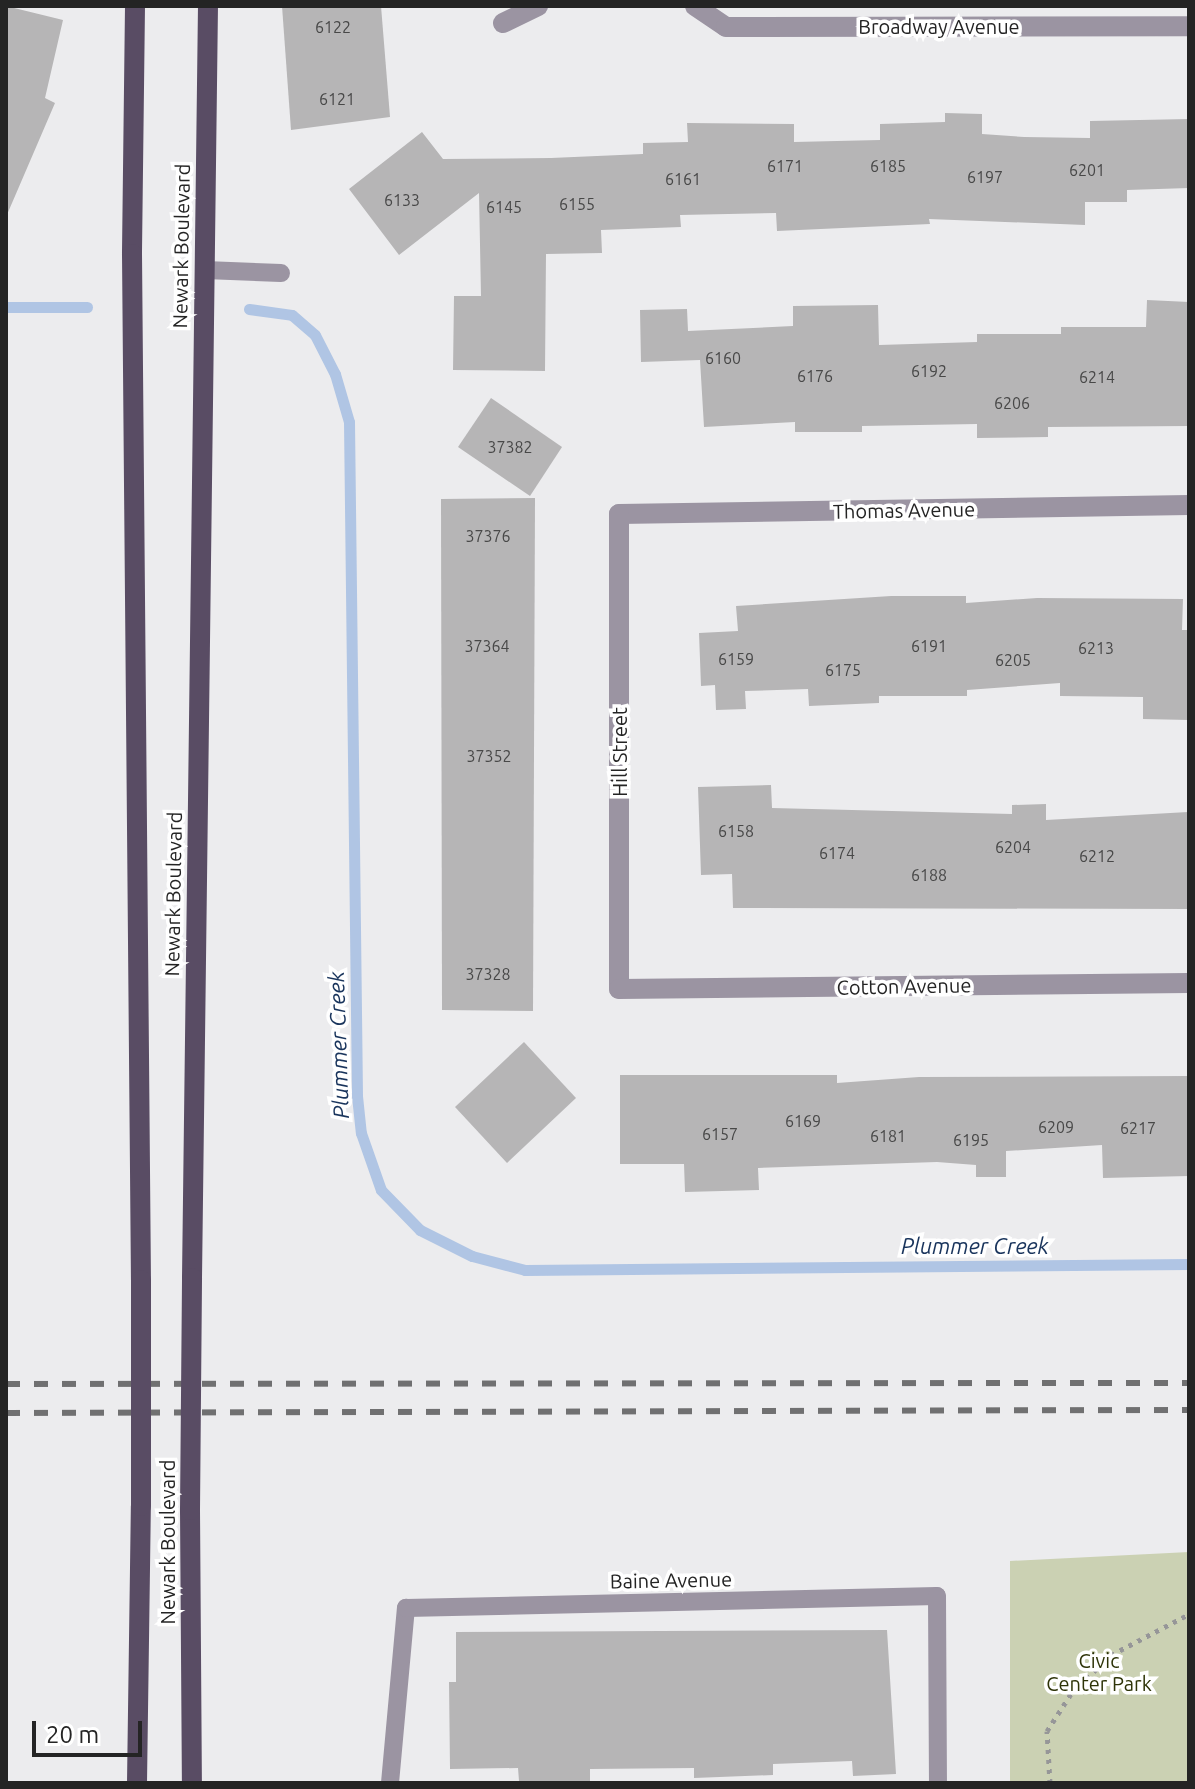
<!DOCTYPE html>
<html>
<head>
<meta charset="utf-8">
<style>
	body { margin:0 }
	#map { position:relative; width:1195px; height:1789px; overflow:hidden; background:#ececee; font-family:Ubuntu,sans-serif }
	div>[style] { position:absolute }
	.green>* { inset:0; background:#cbd1b3 }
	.stream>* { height:11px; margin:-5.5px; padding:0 5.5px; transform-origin:5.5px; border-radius:5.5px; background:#b0c5e4 }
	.building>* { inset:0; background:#b6b5b6 }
	.path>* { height:5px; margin-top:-2.5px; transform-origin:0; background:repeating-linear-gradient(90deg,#969698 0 4px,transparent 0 10px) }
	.lane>* { height:18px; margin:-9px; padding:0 9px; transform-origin:9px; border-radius:9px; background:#9b94a2 }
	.street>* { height:20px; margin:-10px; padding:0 10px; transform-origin:10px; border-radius:10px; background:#9b94a2 }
	.primary>* { height:20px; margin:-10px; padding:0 10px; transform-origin:10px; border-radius:10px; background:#594c64 }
	.rail>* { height:6px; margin-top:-3px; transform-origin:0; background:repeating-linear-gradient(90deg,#707071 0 14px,transparent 0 28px) }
	.primary-bridge>* { height:20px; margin:-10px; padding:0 10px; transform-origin:10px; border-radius:10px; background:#594c64 }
	span { translate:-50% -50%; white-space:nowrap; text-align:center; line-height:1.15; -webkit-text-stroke:7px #fff; paint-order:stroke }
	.number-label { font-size:16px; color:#484848 }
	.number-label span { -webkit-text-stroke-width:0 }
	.street-label { font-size:20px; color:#242424 }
	.park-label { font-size:20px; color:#2e3408 }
	.water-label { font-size:22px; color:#19345c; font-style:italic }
	.frame { position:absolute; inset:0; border:8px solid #242424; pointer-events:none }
	.scale { position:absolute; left:32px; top:1721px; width:110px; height:36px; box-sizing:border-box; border:4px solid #242424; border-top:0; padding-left:10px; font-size:24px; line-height:28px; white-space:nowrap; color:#242424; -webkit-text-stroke:6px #fff; paint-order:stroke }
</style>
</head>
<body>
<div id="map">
	<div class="green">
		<i style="clip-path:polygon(1189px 1552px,1189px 1783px,1010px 1783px,1010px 1561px)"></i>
	</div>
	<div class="stream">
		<i style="left:6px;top:307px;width:81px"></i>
		<i style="left:249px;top:309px;width:43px;rotate:7.9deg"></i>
		<i style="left:292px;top:315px;width:30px;rotate:41deg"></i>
		<i style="left:315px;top:335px;width:44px;rotate:62.9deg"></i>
		<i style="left:335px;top:374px;width:50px;rotate:73.7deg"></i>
		<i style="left:349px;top:422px;width:674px;rotate:89.32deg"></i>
		<i style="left:357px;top:1096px;width:37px;rotate:84deg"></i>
		<i style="left:361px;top:1133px;width:60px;rotate:70.7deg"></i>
		<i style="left:381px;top:1190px;width:56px;rotate:45.7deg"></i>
		<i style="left:420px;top:1230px;width:58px;rotate:26.6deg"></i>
		<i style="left:472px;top:1256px;width:55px;rotate:14.8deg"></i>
		<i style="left:525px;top:1270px;width:664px;rotate:-0.52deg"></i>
	</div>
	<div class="building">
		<i style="clip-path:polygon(6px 6px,63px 20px,45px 98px,55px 103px,6px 217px)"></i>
		<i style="clip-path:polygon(282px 6px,381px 6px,390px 117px,291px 130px)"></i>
		<i style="clip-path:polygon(945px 113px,982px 114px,982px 134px,1024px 137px,1090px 138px,1090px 121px,1189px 119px,1189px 188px,1127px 190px,1127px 202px,1085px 202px,1085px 225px,929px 219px,930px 224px,777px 231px,776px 213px,680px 215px,681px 227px,601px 230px,602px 253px,546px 254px,545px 371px,453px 370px,454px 296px,481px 296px,479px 193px,399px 255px,349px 189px,422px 132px,443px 159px,551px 158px,643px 154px,643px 143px,688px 142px,687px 123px,794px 124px,794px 142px,880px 140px,880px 124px,945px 122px)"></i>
		<i style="clip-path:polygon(1147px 300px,1189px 302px,1189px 426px,1048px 427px,1048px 437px,977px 438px,977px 424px,862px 426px,862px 432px,795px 432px,795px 422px,704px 427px,700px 360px,641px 362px,640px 310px,687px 309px,688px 331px,793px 326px,793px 306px,878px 305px,879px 345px,977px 342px,977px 334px,1061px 334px,1061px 327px,1146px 327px)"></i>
		<i style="clip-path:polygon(491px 398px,562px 447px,530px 496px,458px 447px)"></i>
		<i style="clip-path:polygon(535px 498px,533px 1011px,442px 1010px,441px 499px)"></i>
		<i style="clip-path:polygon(891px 596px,966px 596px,966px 603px,1037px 598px,1183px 599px,1182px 630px,1189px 630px,1189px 720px,1143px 719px,1143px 697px,1060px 696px,1060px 683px,967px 690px,967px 696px,879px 696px,879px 703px,809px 706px,808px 689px,745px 691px,746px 709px,716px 710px,715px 685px,701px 686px,699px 633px,738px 631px,736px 606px)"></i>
		<i style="clip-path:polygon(771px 785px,772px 808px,1012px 814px,1012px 805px,1046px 804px,1046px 820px,1188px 812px,1189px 909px,733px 908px,732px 874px,701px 875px,698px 787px)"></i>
		<i style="clip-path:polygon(524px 1042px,576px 1098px,507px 1163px,455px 1107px)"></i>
		<i style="clip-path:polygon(620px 1075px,837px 1075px,837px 1083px,919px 1077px,1189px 1076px,1189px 1176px,1103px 1178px,1102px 1145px,1006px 1151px,1006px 1177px,976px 1177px,976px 1165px,937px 1162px,758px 1168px,759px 1190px,685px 1192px,684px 1164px,620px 1164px)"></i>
		<i style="clip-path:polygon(887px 1630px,896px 1774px,853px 1776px,852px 1761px,773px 1764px,773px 1775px,694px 1778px,694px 1768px,590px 1769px,590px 1781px,519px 1781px,518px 1768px,450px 1769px,449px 1682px,456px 1682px,456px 1632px)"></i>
	</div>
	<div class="path">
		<i style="left:1050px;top:1783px;width:52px;rotate:-93.3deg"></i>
		<i style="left:1047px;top:1731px;width:46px;rotate:-57.3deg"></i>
		<i style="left:1072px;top:1692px;width:54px;rotate:-43.5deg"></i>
		<i style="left:1111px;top:1655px;width:88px;rotate:-27.7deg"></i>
	</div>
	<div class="lane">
		<i style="left:205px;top:270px;width:76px;rotate:2.3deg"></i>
		<i style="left:390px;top:1783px;width:176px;rotate:-84.8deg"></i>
		<i style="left:406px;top:1608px;width:531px;rotate:-1.29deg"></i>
		<i style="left:937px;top:1596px;width:187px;rotate:89.7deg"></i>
	</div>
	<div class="street">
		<i style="left:695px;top:6px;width:37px;rotate:34deg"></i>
		<i style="left:726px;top:27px;width:463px;rotate:-0.1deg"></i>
		<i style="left:503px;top:23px;width:39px;rotate:-26deg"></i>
		<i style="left:1189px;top:505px;width:570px;rotate:179.1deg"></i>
		<i style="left:619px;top:514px;width:475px;rotate:90deg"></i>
		<i style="left:619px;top:989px;width:570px;rotate:-0.6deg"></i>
	</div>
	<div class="primary">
		<i style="left:135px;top:6px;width:248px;rotate:90.7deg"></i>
		<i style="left:132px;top:254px;width:1026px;rotate:89.5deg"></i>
		<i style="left:192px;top:1278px;width:1272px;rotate:-89.28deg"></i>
		<i style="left:190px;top:1510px;width:273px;rotate:89.6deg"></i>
		<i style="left:137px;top:1783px;width:277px;rotate:-89.2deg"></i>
	</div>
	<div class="rail">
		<i style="left:6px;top:1384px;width:1183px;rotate:-0.05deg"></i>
		<i style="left:6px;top:1413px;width:1183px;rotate:-0.15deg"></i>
	</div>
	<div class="primary-bridge">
		<i style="left:141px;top:1280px;width:226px;rotate:90deg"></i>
		<i style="left:190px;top:1510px;width:232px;rotate:-89.5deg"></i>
	</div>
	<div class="number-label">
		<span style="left:333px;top:27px">6122</span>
		<span style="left:337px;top:99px">6121</span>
		<span style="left:785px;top:166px">6171</span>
		<span style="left:888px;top:166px">6185</span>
		<span style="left:1087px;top:170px">6201</span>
		<span style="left:985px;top:177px">6197</span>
		<span style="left:683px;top:179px">6161</span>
		<span style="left:402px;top:200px">6133</span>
		<span style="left:577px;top:204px">6155</span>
		<span style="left:504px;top:207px">6145</span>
		<span style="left:723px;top:358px">6160</span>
		<span style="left:929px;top:371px">6192</span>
		<span style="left:815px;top:376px">6176</span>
		<span style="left:1097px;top:377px">6214</span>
		<span style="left:1012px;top:403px">6206</span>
		<span style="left:510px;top:447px">37382</span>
		<span style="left:488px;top:536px">37376</span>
		<span style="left:487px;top:646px">37364</span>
		<span style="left:929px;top:646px">6191</span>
		<span style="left:1096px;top:648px">6213</span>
		<span style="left:736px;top:659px">6159</span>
		<span style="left:1013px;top:660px">6205</span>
		<span style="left:843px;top:670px">6175</span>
		<span style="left:489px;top:756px">37352</span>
		<span style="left:736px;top:831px">6158</span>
		<span style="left:1013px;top:847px">6204</span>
		<span style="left:837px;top:853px">6174</span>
		<span style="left:1097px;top:856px">6212</span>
		<span style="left:929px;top:875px">6188</span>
		<span style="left:488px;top:974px">37328</span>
		<span style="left:803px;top:1121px">6169</span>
		<span style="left:1056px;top:1127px">6209</span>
		<span style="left:1138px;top:1128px">6217</span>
		<span style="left:720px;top:1134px">6157</span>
		<span style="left:888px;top:1136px">6181</span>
		<span style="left:971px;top:1140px">6195</span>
	</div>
	<div class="street-label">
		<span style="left:939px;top:26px">Broadway Avenue</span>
		<span style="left:181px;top:246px;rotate:-89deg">Newark Boulevard</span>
		<span style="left:904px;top:510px;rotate:-1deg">Thomas Avenue</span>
		<span style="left:619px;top:752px;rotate:-90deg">Hill Street</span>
		<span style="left:173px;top:894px;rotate:-89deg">Newark Boulevard</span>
		<span style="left:904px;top:986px;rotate:-1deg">Cotton Avenue</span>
		<span style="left:167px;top:1542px;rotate:-90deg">Newark Boulevard</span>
		<span style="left:671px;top:1580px;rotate:-1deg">Baine Avenue</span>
	</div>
	<div class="park-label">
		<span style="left:1099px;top:1672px">Civic<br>Center Park</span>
	</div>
	<div class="water-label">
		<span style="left:338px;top:1045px;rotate:-92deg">Plummer Creek</span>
		<span style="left:975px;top:1246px">Plummer Creek</span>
	</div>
	<div class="frame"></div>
	<div class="scale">20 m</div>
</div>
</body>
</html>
